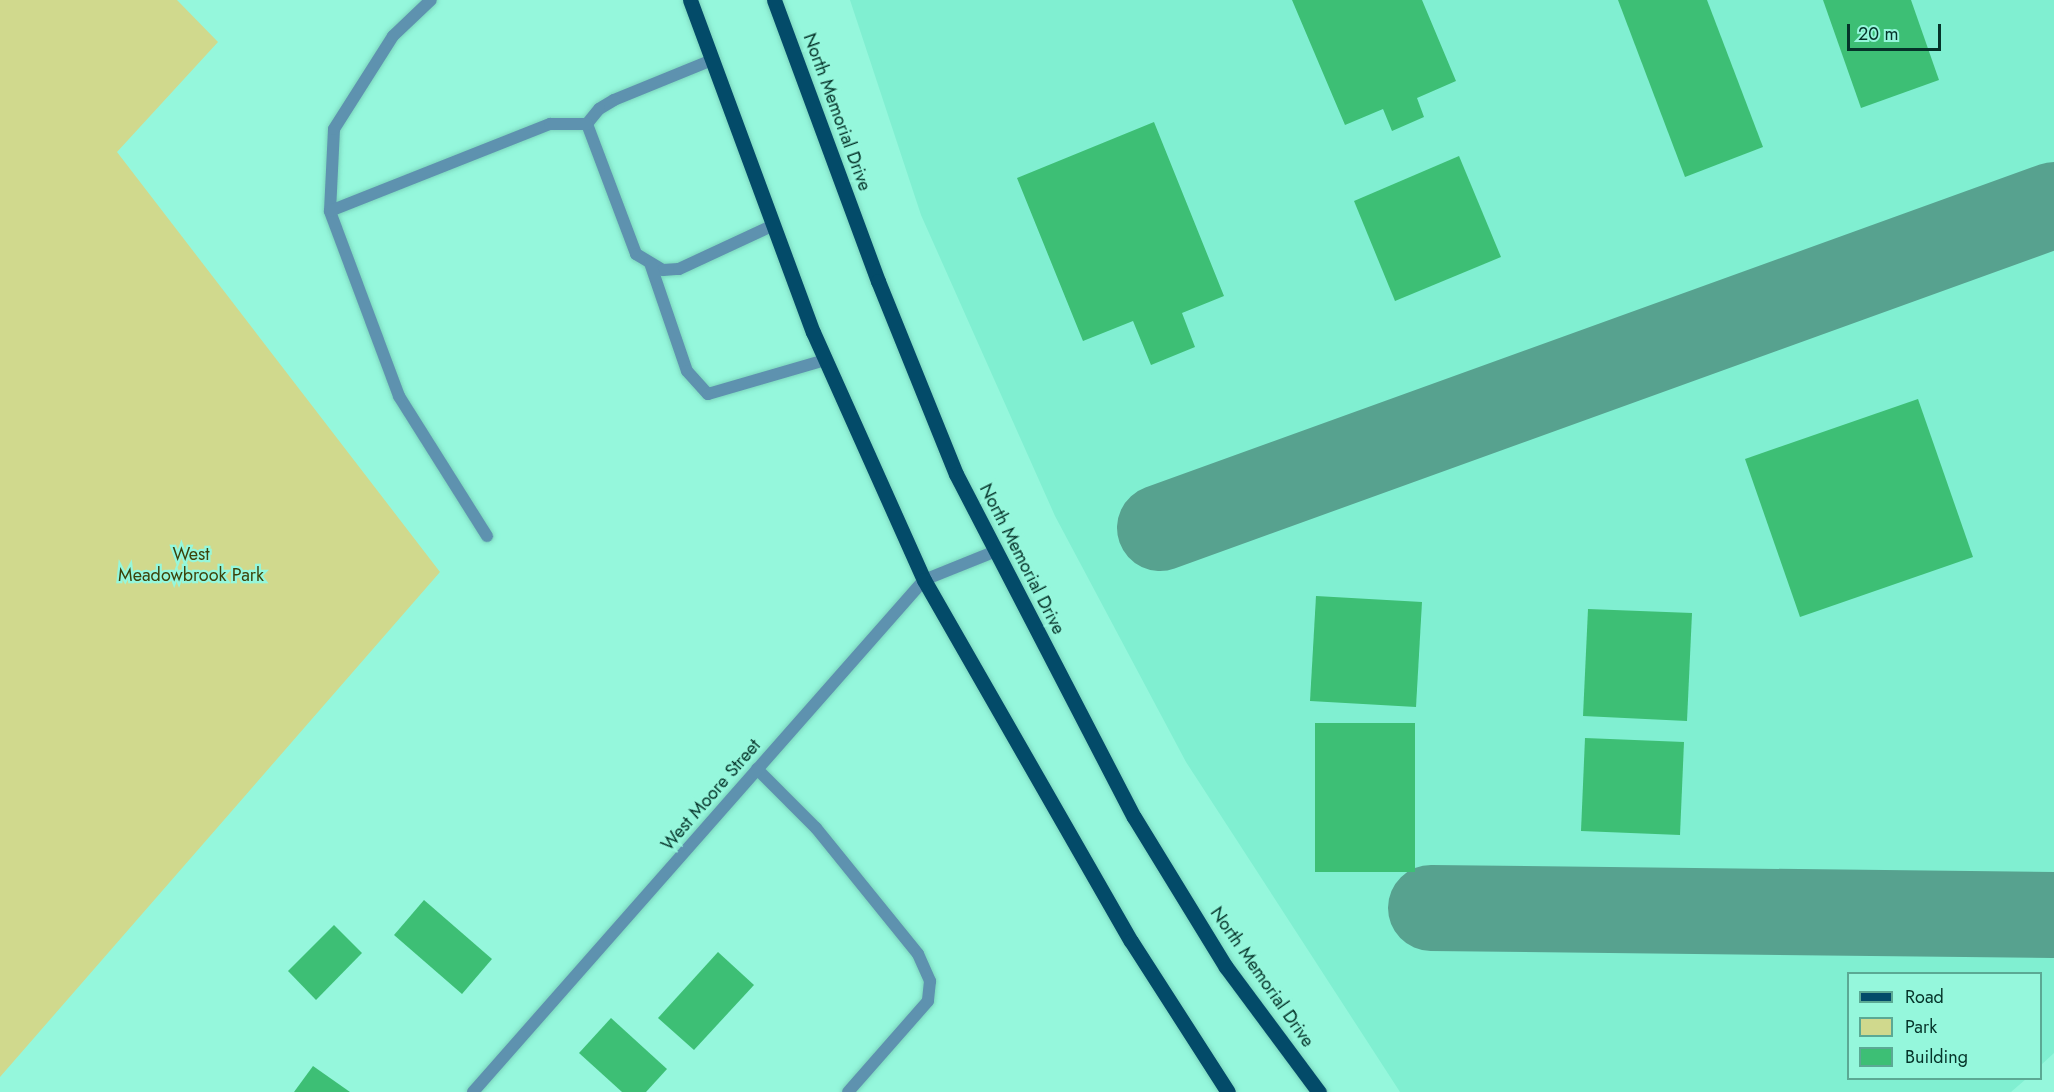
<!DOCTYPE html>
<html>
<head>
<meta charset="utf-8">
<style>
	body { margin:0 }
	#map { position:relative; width:2054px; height:1092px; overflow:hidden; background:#95f7dc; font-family:Jost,sans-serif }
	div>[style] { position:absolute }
	.built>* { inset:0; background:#80efd1 }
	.green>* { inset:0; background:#d0d98d }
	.taxiway>* { height:86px; margin:-43px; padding:0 43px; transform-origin:43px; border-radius:43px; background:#57a28f }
	.building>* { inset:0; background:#3dbf75 }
	.roads { filter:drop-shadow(0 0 2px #7bd4bc) drop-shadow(0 0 2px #7bd4bc) }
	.service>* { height:12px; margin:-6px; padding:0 6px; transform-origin:6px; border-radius:6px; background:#5e92af }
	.minor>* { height:12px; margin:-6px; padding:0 6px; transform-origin:6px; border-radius:6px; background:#5e92af }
	.primary>* { height:15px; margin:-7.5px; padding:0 7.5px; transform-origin:7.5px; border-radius:7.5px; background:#034b69 }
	span { translate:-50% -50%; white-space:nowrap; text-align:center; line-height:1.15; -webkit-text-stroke:4.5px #95f7dc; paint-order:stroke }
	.street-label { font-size:18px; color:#053329 }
	.park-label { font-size:18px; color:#3e420a }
	.legend { position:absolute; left:1847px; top:972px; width:195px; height:108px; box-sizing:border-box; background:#95f7dc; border:2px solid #5ba994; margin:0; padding:8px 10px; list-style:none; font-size:18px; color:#053329 }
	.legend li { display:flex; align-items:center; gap:12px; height:30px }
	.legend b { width:30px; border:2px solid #5ba994 }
	.scale { position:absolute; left:1847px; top:24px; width:94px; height:27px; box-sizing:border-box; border:3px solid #053329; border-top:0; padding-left:8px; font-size:18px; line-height:21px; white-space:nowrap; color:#053329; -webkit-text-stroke:4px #95f7dc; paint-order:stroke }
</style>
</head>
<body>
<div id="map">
	<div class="built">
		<i style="clip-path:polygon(850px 0,2054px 0,2054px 1053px,2041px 1065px,2040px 974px,1848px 974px,1848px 1078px,2026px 1079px,2011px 1092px,1400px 1092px,1186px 762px,1055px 516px,921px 215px)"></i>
	</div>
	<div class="green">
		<i style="clip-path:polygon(0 0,177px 0,218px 42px,117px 152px,440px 572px,0 1077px)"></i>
	</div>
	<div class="taxiway">
		<i style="left:1160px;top:528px;width:951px;rotate:-19.86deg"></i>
		<i style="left:1431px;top:908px;width:623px;rotate:0.64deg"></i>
	</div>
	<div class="building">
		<i style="clip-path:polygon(1292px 0,1422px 0,1456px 81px,1417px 98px,1424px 117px,1392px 131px,1383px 109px,1345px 125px)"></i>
		<i style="clip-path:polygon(1618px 0,1707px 0,1763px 147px,1685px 177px)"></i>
		<i style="clip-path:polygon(1823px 0,1911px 0,1939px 80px,1861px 108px)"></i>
		<i style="clip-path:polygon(1154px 122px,1224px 296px,1182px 313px,1195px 347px,1151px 365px,1133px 321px,1083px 341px,1017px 178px)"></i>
		<i style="clip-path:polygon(1459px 156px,1501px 257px,1395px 301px,1354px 201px)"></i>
		<i style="clip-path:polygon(1918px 399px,1973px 557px,1800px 617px,1745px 459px)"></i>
		<i style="clip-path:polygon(1316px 596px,1422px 602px,1416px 707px,1310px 701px)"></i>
		<i style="clip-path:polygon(1588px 609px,1692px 613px,1687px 721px,1583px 716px)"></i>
		<i style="clip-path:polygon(1315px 723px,1415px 723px,1415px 872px,1315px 872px)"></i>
		<i style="clip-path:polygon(1585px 738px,1684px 742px,1680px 835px,1581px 831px)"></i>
		<i style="clip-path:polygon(424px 900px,492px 959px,462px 994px,394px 935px)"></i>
		<i style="clip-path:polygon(334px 925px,362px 953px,316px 1000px,288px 971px)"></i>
		<i style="clip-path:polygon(718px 952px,754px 985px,694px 1050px,658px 1018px)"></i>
		<i style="clip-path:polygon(611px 1018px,667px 1069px,646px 1092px,622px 1092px,579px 1053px)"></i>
		<i style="clip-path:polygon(313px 1066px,350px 1092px,294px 1092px)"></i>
	</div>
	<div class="roads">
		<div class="service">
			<i style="left:712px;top:60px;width:106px;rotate:157.8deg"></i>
			<i style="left:614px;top:100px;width:17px;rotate:149deg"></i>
			<i style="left:599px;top:109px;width:19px;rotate:129deg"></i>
			<i style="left:587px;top:124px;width:139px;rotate:69.3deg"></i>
			<i style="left:636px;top:254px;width:31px;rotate:31deg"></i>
			<i style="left:663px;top:270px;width:16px;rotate:-4deg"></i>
			<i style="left:679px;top:269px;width:105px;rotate:-24.9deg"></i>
			<i style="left:330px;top:211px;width:82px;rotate:-87.2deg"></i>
			<i style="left:334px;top:129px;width:110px;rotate:-57.6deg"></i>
			<i style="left:393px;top:36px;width:52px;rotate:-43.5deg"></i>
			<i style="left:650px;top:263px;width:114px;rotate:71.1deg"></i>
			<i style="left:687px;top:371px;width:31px;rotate:48deg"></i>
			<i style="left:708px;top:394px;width:122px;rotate:-16.2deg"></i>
			<i style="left:487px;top:536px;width:165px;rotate:-122.2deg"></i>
			<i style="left:399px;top:396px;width:197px;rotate:-110.5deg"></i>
			<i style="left:330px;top:211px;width:237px;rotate:-21.6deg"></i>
			<i style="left:550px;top:124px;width:37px"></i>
			<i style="left:757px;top:769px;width:83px;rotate:45deg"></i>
			<i style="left:816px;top:828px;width:162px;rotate:51deg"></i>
			<i style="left:918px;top:954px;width:30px;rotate:66deg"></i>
			<i style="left:930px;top:981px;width:20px;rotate:96deg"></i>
			<i style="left:928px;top:1001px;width:121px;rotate:131.3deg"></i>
		</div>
		<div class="minor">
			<i style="left:473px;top:1092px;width:682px;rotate:-48.62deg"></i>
			<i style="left:924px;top:580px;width:78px;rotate:-21.9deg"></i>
		</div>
		<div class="primary">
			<i style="left:690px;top:0;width:354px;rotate:69.7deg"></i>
			<i style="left:813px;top:332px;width:272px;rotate:65.9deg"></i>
			<i style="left:924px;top:580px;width:416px;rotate:60.2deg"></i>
			<i style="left:1131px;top:941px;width:179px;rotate:57.3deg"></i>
			<i style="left:774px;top:0;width:300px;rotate:69.7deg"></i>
			<i style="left:878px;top:281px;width:208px;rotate:68deg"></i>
			<i style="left:956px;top:474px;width:386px;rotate:62.6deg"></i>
			<i style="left:1134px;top:817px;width:176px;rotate:58.5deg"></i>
			<i style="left:1226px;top:967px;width:156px;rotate:53.4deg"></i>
		</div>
	</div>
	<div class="street-label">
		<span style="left:837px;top:112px;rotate:70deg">North Memorial Drive</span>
		<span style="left:1022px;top:559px;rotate:63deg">North Memorial Drive</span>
		<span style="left:711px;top:795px;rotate:-49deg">West Moore Street</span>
		<span style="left:1262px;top:977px;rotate:55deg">North Memorial Drive</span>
	</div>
	<div class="park-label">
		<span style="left:191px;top:565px">West<br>Meadowbrook Park</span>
	</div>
	<ul class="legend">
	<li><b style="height:8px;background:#034b69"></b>Road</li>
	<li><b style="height:16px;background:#d0d98d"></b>Park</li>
	<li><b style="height:16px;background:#3dbf75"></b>Building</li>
	</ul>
	<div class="scale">20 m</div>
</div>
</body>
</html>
